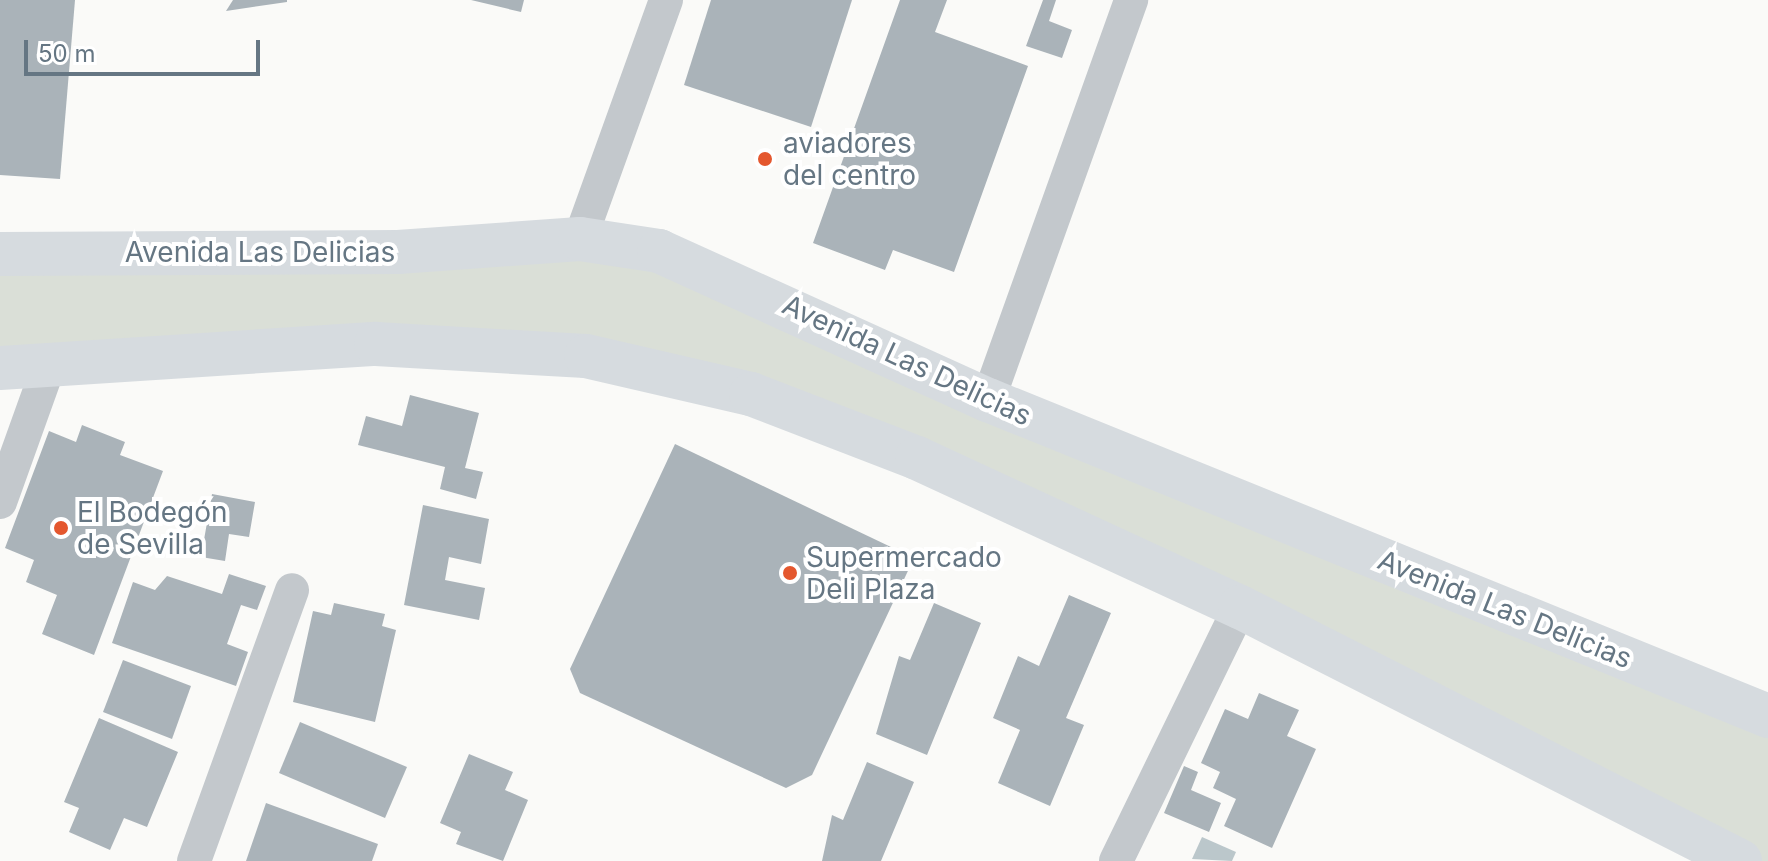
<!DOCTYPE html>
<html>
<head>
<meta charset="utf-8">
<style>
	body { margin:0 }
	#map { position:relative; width:1768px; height:861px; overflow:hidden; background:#fafaf8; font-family:Inter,sans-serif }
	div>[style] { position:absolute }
	.green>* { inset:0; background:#dadfd7 }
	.water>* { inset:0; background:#bbc7cb }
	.building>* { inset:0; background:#aab3b9 }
	.minor>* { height:34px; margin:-17px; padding:0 17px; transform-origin:17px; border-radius:17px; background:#c3c8cc }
	.major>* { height:44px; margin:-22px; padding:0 22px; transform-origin:22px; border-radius:22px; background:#d6dbdf }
	.dots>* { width:22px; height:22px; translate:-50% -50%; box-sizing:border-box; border:4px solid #fff; border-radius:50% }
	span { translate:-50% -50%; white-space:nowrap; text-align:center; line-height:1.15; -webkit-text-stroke:8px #fff; paint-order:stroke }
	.poi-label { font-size:28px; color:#657683 }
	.left { translate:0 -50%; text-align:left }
	.street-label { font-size:28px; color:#657683 }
	.scale { position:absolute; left:24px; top:40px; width:236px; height:36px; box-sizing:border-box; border:4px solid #657683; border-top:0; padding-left:10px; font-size:24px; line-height:28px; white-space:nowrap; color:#657683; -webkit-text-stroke:6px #fff; paint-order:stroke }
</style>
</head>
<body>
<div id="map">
	<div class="green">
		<i style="clip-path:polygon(580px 239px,1768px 716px,1768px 861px,1740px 861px,756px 396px,586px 356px,0 368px,0 252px)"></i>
	</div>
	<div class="water">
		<i style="clip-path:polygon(1202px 837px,1236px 852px,1232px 861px,1192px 859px)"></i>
	</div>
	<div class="building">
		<i style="clip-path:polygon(0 0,75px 0,60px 179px,0 175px)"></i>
		<i style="clip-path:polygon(233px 0,287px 0,287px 2px,226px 11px)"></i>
		<i style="clip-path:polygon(471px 0,524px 0,521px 12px)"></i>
		<i style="clip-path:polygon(711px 0,852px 0,811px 127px,684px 85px)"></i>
		<i style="clip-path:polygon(900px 0,947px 0,935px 32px,1028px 66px,954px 272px,893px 250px,885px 270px,813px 243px)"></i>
		<i style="clip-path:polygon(1043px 0,1056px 0,1049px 21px,1072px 30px,1062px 58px,1026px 46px)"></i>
		<i style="clip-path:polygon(410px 395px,479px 413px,465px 468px,483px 472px,476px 499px,440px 489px,445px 467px,358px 445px,366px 416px,402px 426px)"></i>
		<i style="clip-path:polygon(82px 425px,125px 442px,120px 455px,163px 471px,94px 655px,42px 634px,57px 595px,26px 582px,34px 560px,5px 548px,49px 431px,76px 442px)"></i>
		<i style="clip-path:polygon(675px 444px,914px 558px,812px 775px,786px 788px,580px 693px,570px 669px)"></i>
		<i style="clip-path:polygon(212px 494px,255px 502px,249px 537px,229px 534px,225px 561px,201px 557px)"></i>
		<i style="clip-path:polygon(423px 505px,489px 519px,481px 564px,449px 557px,445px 580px,485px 588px,479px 620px,404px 605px)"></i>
		<i style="clip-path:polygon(229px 574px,266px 586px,257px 610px,241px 605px,227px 644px,248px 652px,236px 686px,112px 643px,133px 582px,155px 590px,167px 576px,222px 594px)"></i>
		<i style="clip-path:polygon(1069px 595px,1111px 613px,1066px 718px,1084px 725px,1050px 806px,998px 783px,1020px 730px,993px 718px,1018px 656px,1039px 666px)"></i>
		<i style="clip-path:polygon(334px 603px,385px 614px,382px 626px,396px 630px,375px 722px,293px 702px,313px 611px,331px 615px)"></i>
		<i style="clip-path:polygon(934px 603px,981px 623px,927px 755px,876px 734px,899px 656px,910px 660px)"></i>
		<i style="clip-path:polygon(123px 660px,191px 686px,172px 739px,103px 712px)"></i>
		<i style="clip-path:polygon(1259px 693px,1299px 710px,1287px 736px,1316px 749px,1272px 848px,1224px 826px,1236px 799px,1213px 788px,1220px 772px,1201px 763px,1225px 709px,1248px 719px)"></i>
		<i style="clip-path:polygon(99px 718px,178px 752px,147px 827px,124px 818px,110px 850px,69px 832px,79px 808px,64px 802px)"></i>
		<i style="clip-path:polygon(300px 722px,407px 767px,385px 818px,279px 773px)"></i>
		<i style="clip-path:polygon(469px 754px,513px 772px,505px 790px,528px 800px,503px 861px,456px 844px,461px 832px,440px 823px)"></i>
		<i style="clip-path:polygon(867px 762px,914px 782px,881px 861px,822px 861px,832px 815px,843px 820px)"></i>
		<i style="clip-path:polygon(1184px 766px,1198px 772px,1191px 790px,1221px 803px,1209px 832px,1164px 813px)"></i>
		<i style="clip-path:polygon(266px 803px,378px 844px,372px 861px,246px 861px)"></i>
	</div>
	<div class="minor">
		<i style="left:580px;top:239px;width:254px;rotate:-70.2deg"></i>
		<i style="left:988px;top:400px;width:425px;rotate:-70.3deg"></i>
		<i style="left:0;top:502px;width:145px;rotate:-70.3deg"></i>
		<i style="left:194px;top:861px;width:288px;rotate:-70.1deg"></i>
		<i style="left:1116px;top:861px;width:283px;rotate:-64deg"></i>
	</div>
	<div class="major">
		<i style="left:0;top:254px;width:398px;rotate:-0.3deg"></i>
		<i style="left:398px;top:252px;width:182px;rotate:-4.1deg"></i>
		<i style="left:580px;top:239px;width:80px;rotate:8.6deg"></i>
		<i style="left:659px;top:251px;width:361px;rotate:24.4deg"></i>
		<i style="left:988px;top:400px;width:842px;rotate:22.05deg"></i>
		<i style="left:0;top:368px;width:377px;rotate:-3.7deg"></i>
		<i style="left:376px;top:344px;width:210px;rotate:3.3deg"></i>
		<i style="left:586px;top:356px;width:169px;rotate:13deg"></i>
		<i style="left:751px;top:394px;width:178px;rotate:21.1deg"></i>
		<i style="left:917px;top:458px;width:356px;rotate:24.8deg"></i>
		<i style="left:1240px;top:607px;width:561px;rotate:26.93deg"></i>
	</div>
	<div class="dots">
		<i style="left:765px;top:159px;background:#e4572e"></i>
		<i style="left:61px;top:528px;background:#e4572e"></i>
		<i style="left:790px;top:573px;background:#e4572e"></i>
	</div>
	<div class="poi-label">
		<span class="left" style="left:783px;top:159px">aviadores<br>del centro</span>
		<span class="left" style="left:77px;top:528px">El Bodegón<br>de Sevilla</span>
		<span class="left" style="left:806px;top:573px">Supermercado<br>Deli Plaza</span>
	</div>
	<div class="street-label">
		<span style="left:260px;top:252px">Avenida Las Delicias</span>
		<span style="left:907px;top:360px;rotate:25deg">Avenida Las Delicias</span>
		<span style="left:1505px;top:609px;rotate:22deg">Avenida Las Delicias</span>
	</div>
	<div class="scale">50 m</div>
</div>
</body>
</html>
